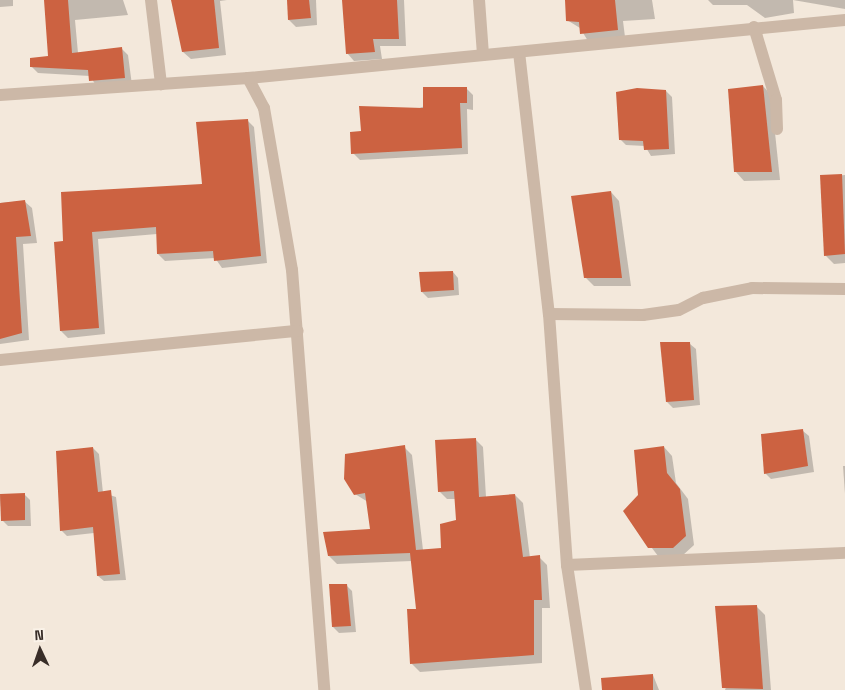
<!DOCTYPE html>
<html>
<head>
<meta charset="utf-8">
<style>
	body { margin:0 }
	#map { position:relative; width:845px; height:690px; overflow:hidden; background:#f3e8db; font-family:"Space Grotesk",sans-serif }
	div>[style] { position:absolute }
	.shadow>* { inset:0; background:#0003 }
	.building>* { inset:0; background:#cc6241 }
	.minor>* { height:12px; margin:-6px; padding:0 6px; transform-origin:6px; border-radius:6px; background:#ccb8a7 }
	span { translate:-50% -50%; white-space:nowrap; text-align:center; line-height:1.15; -webkit-text-stroke:4px #faf2e8; paint-order:stroke }
	.north { position:absolute; left:15px; top:625px; width:50px; height:50px; -webkit-text-stroke:4px #faf2e8; paint-order:stroke; rotate:357deg; font-size:14px; font-weight:700; line-height:20px; text-align:center; color:#382d28 }
	.north::after { content:''; display:block; margin:auto; width:18px; height:22px; background:#382d28; clip-path:polygon(50% 0,100% 100%,50% 72%,0 100%) }
</style>
</head>
<body>
<div id="map">
	<div class="shadow">
		<i style="clip-path:polygon(0 0,13px 0,13px 6px,0 7px)"></i>
		<i style="clip-path:polygon(45px 0,123px 0,128px 15px,75px 20px,78px 53px,121px 48px,128px 55px,132px 85px,97px 87px,90px 76px,38px 73px,31px 66px,49px 57px)"></i>
		<i style="clip-path:polygon(172px 0,227px 0,220px 1px,226px 55px,191px 59px,183px 52px)"></i>
		<i style="clip-path:polygon(288px 0,316px 0,317px 25px,296px 27px,289px 20px)"></i>
		<i style="clip-path:polygon(343px 0,404px 0,406px 46px,380px 46px,382px 59px,354px 61px,347px 53px)"></i>
		<i style="clip-path:polygon(566px 0,652px 0,655px 19px,623px 21px,625px 37px,588px 41px,580px 28px,567px 20px)"></i>
		<i style="clip-path:polygon(708px 0,845px 0,845px 9px,793px 0,794px 13px,765px 18px,747px 5px,713px 5px)"></i>
		<i style="clip-path:polygon(763px 86px,771px 95px,780px 180px,744px 181px,736px 172px)"></i>
		<i style="clip-path:polygon(466px 88px,473px 95px,473px 110px,467px 109px,468px 154px,360px 160px,353px 153px,362px 133px)"></i>
		<i style="clip-path:polygon(666px 91px,672px 97px,675px 154px,651px 156px,645px 146px,626px 145px,620px 139px)"></i>
		<i style="clip-path:polygon(247px 120px,254px 127px,267px 263px,222px 268px,215px 258px,165px 261px,158px 254px,157px 234px,98px 239px,105px 334px,68px 338px,61px 331px,65px 242px,203px 186px)"></i>
		<i style="clip-path:polygon(845px 175px,845px 263px,834px 264px,825px 255px,821px 177px)"></i>
		<i style="clip-path:polygon(611px 192px,619px 201px,631px 286px,594px 286px,585px 277px)"></i>
		<i style="clip-path:polygon(24px 201px,32px 208px,37px 243px,23px 244px,29px 340px,0 344px,0 203px)"></i>
		<i style="clip-path:polygon(453px 272px,458px 278px,459px 295px,428px 298px,422px 292px)"></i>
		<i style="clip-path:polygon(690px 344px,696px 349px,700px 405px,673px 408px,667px 402px)"></i>
		<i style="clip-path:polygon(803px 431px,809px 436px,814px 472px,771px 479px,765px 473px)"></i>
		<i style="clip-path:polygon(475px 439px,483px 447px,486px 497px,515px 495px,523px 503px,530px 558px,539px 557px,547px 565px,550px 608px,542px 608px,542px 663px,420px 672px,412px 664px,417px 610px,412px 561px,337px 564px,329px 556px,371px 530px,368px 502px,355px 494px,404px 447px,412px 455px,423px 550px,443px 549px,457px 521px,456px 499px,447px 499px,439px 491px)"></i>
		<i style="clip-path:polygon(664px 447px,672px 456px,676px 483px,688px 499px,694px 545px,682px 556px,658px 556px,624px 511px,640px 495px)"></i>
		<i style="clip-path:polygon(93px 448px,99px 454px,103px 493px,116px 497px,126px 580px,104px 581px,98px 576px,94px 533px,67px 536px,61px 530px)"></i>
		<i style="clip-path:polygon(843px 466px,845px 466px,845px 494px)"></i>
		<i style="clip-path:polygon(24px 494px,30px 500px,31px 526px,8px 526px,2px 520px,0 496px)"></i>
		<i style="clip-path:polygon(346px 585px,352px 591px,356px 632px,339px 633px,333px 627px)"></i>
		<i style="clip-path:polygon(756px 606px,765px 615px,771px 690px,725px 690px)"></i>
		<i style="clip-path:polygon(653px 675px,659px 690px,605px 690px)"></i>
	</div>
	<div class="building">
		<i style="clip-path:polygon(44px 0,68px 0,72px 53px,122px 47px,125px 78px,89px 81px,88px 70px,30px 67px,30px 58px,48px 56px)"></i>
		<i style="clip-path:polygon(171px 0,214px 0,219px 48px,182px 52px)"></i>
		<i style="clip-path:polygon(287px 0,309px 0,311px 18px,288px 20px)"></i>
		<i style="clip-path:polygon(342px 0,397px 0,399px 39px,373px 39px,375px 52px,346px 54px)"></i>
		<i style="clip-path:polygon(565px 0,615px 0,618px 30px,580px 34px,579px 22px,566px 21px)"></i>
		<i style="clip-path:polygon(763px 85px,772px 172px,734px 172px,728px 89px)"></i>
		<i style="clip-path:polygon(423px 87px,467px 87px,467px 103px,460px 103px,462px 148px,351px 154px,350px 132px,361px 131px,359px 106px,423px 108px)"></i>
		<i style="clip-path:polygon(637px 88px,666px 90px,669px 149px,644px 150px,643px 141px,619px 140px,616px 92px)"></i>
		<i style="clip-path:polygon(248px 119px,261px 256px,214px 261px,213px 251px,157px 254px,156px 227px,92px 232px,99px 328px,60px 331px,54px 242px,63px 241px,61px 192px,202px 184px,196px 122px)"></i>
		<i style="clip-path:polygon(842px 174px,845px 254px,824px 256px,820px 175px)"></i>
		<i style="clip-path:polygon(611px 191px,622px 278px,584px 278px,571px 196px)"></i>
		<i style="clip-path:polygon(25px 200px,31px 236px,16px 237px,22px 333px,0 339px,0 203px)"></i>
		<i style="clip-path:polygon(453px 271px,454px 290px,421px 292px,419px 272px)"></i>
		<i style="clip-path:polygon(660px 342px,690px 342px,694px 400px,666px 402px)"></i>
		<i style="clip-path:polygon(803px 429px,808px 466px,764px 474px,761px 434px)"></i>
		<i style="clip-path:polygon(476px 438px,479px 497px,515px 494px,523px 557px,540px 555px,542px 600px,534px 600px,534px 655px,410px 664px,407px 609px,416px 609px,410px 553px,328px 556px,323px 532px,370px 529px,365px 493px,354px 495px,344px 479px,345px 454px,405px 445px,416px 550px,441px 548px,440px 524px,456px 520px,454px 491px,438px 492px,435px 440px)"></i>
		<i style="clip-path:polygon(664px 446px,667px 473px,680px 489px,686px 536px,673px 548px,648px 548px,623px 511px,638px 495px,634px 450px)"></i>
		<i style="clip-path:polygon(93px 447px,98px 492px,111px 490px,120px 574px,97px 576px,93px 527px,60px 531px,56px 451px)"></i>
		<i style="clip-path:polygon(25px 493px,25px 520px,1px 521px,0 494px)"></i>
		<i style="clip-path:polygon(329px 584px,347px 584px,351px 626px,332px 627px)"></i>
		<i style="clip-path:polygon(757px 605px,763px 689px,722px 688px,715px 606px)"></i>
		<i style="clip-path:polygon(653px 674px,653px 690px,602px 690px,601px 678px)"></i>
	</div>
	<div class="minor">
		<i style="left:151px;top:0;width:85px;rotate:83.2deg"></i>
		<i style="left:479px;top:0;width:55px;rotate:85.8deg"></i>
		<i style="left:754px;top:27px;width:76px;rotate:73.2deg"></i>
		<i style="left:776px;top:100px;width:29px;rotate:88deg"></i>
		<i style="left:519px;top:52px;width:264px;rotate:83.5deg"></i>
		<i style="left:549px;top:314px;width:252px;rotate:85.9deg"></i>
		<i style="left:567px;top:565px;width:126px;rotate:81.4deg"></i>
		<i style="left:248px;top:78px;width:34px;rotate:62deg"></i>
		<i style="left:264px;top:108px;width:164px;rotate:80.2deg"></i>
		<i style="left:292px;top:270px;width:421px;rotate:85.6deg"></i>
		<i style="left:0;top:95px;width:249px;rotate:-3.9deg"></i>
		<i style="left:248px;top:78px;width:600px;rotate:-5.55deg"></i>
		<i style="left:549px;top:314px;width:94px;rotate:0.6deg"></i>
		<i style="left:643px;top:315px;width:36px;rotate:-8deg"></i>
		<i style="left:679px;top:310px;width:27px;rotate:-27deg"></i>
		<i style="left:703px;top:298px;width:50px;rotate:-11.5deg"></i>
		<i style="left:752px;top:288px;width:93px;rotate:0.6deg"></i>
		<i style="left:0;top:360px;width:299px;rotate:-5.6deg"></i>
		<i style="left:567px;top:565px;width:278px;rotate:-2.5deg"></i>
	</div>
	<div class="north">N</div>
</div>
</body>
</html>
